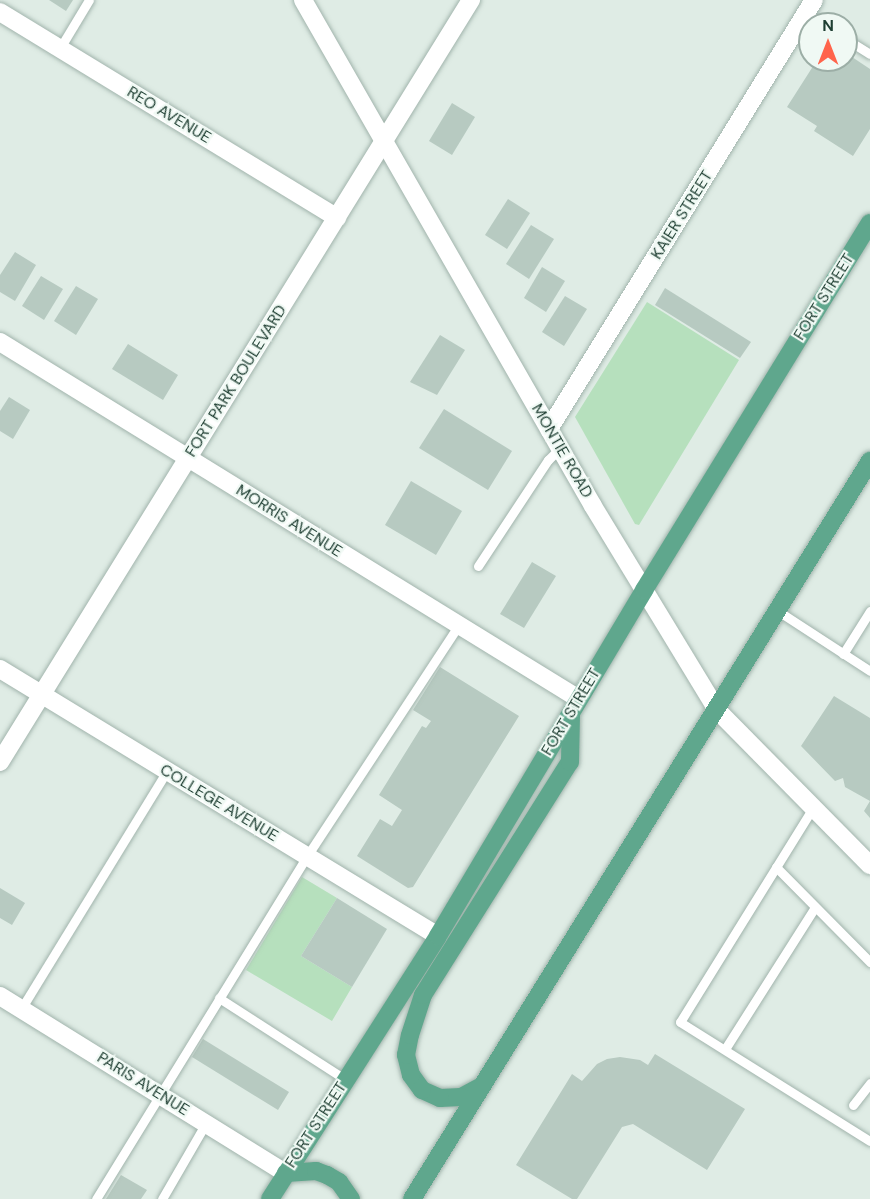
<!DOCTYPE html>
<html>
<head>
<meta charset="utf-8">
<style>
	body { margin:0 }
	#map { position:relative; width:870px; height:1199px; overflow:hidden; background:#dfece5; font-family:"DM Sans",sans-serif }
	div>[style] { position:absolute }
	.green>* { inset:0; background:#b6e0bd }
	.building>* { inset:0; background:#b7cac1 }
	.roads { filter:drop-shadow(0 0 2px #a1b4ac) drop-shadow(0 0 2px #a1b4ac) }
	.service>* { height:9px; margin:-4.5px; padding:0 4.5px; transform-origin:4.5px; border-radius:4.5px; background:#fff }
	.minor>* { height:18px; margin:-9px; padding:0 9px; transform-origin:9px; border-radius:9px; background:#fff }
	.primary>* { height:18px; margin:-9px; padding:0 9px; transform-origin:9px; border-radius:9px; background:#5fa78d }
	span { translate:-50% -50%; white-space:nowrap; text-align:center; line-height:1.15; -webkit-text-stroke:4.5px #f0f9f4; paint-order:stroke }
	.street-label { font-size:16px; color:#1e3e32 }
	.north { position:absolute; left:798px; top:12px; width:60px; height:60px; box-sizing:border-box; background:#f0f9f4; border:2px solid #9caea6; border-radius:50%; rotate:0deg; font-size:16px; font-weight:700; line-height:24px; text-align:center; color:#1e3e32 }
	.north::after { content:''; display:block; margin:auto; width:21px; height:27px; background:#ff644b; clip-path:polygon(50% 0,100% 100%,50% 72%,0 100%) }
</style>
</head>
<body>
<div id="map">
	<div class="green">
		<i style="clip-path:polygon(647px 302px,739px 360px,639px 525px,635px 524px,575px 417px)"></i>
		<i style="clip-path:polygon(302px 877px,337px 898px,301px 956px,352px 987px,332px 1021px,246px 970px)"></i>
	</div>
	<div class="building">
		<i style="clip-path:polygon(49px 0,73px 0,66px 11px)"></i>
		<i style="clip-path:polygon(846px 53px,870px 69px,870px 129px,853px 156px,814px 131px,817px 126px,787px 107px,817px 60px,846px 60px)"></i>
		<i style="clip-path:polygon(452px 103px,475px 117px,452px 155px,429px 141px)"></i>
		<i style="clip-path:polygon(508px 199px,530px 213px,507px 249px,485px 235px)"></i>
		<i style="clip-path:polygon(531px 225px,554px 239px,529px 279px,506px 264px)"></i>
		<i style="clip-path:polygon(15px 252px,36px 265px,15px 301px,0 292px,0 275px)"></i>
		<i style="clip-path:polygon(542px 267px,565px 281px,546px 312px,524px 298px)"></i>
		<i style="clip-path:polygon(41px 276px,63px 289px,44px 320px,22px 306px)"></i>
		<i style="clip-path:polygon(76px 286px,98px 299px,76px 335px,54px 321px)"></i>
		<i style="clip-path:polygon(665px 288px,751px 342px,740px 358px,655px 305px)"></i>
		<i style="clip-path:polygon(565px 296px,587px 309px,564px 346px,542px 332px)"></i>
		<i style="clip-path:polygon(440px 335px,465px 350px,437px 395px,410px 382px)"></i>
		<i style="clip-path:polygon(128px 344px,178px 375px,163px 400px,112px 369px)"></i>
		<i style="clip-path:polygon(9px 397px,30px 410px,13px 439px,0 431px,0 411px)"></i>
		<i style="clip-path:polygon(444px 409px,512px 451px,488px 490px,419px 448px)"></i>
		<i style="clip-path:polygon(411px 481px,462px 511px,436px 555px,385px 525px)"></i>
		<i style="clip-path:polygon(532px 562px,556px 576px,524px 628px,500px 614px)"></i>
		<i style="clip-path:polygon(440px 667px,519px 716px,413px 887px,408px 888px,357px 856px,380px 819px,392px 826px,402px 810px,379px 795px,422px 726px,426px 728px,431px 721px,413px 710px)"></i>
		<i style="clip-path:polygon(834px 696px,870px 718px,870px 818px,864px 811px,870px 801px,845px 787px,843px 778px,835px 781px,801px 746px)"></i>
		<i style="clip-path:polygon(0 888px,25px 903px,12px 925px,0 918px)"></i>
		<i style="clip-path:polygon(337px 898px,387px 929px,352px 987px,301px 956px)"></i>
		<i style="clip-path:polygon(203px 1039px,289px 1092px,278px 1110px,192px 1057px)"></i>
		<i style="clip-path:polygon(655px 1054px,745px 1109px,707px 1170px,633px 1124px,622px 1127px,577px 1199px,572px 1199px,516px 1165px,572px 1074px,582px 1081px,597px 1064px,607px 1059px,620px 1057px,640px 1060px,648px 1065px)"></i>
		<i style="clip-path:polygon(121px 1175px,147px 1190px,141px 1199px,106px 1199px)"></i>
	</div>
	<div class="roads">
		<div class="service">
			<i style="left:806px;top:13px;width:20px;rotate:33deg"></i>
			<i style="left:846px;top:39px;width:28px;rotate:32deg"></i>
			<i style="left:60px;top:48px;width:56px;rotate:-58.9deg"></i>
			<i style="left:478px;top:566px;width:127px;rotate:-56.6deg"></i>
			<i style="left:548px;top:460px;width:17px;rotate:-45deg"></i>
			<i style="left:778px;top:611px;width:110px;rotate:33.1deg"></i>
			<i style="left:843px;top:654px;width:51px;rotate:-57.9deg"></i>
			<i style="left:814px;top:806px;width:254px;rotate:121.8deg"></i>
			<i style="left:680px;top:1022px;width:224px;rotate:32.1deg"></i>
			<i style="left:776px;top:867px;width:134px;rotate:45.3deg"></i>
			<i style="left:219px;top:998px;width:151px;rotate:32.8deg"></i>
			<i style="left:21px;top:1009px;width:279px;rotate:-58.5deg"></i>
			<i style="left:725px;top:1049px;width:168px;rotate:-57.6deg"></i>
			<i style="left:853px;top:1105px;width:28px;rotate:-52deg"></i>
			<i style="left:96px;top:1199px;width:403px;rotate:-58.4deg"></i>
			<i style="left:307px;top:856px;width:277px;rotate:-56.7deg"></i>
			<i style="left:162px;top:1199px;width:88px;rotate:-59.9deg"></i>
		</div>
		<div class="minor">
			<i style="left:303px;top:0;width:583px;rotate:60.18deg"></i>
			<i style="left:593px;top:506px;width:239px;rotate:58.7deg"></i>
			<i style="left:717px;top:710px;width:218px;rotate:45.4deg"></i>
			<i style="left:0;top:12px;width:395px;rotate:31.4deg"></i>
			<i style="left:0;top:342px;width:680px;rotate:31.66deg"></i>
			<i style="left:549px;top:429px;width:504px;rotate:-58.3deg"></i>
			<i style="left:0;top:669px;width:513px;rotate:31.37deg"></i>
			<i style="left:0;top:762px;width:896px;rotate:-58.28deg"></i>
			<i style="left:0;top:996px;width:336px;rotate:31.8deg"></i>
		</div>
		<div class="primary">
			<i style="left:480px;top:1087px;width:21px;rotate:152deg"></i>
			<i style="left:461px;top:1097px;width:21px;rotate:177deg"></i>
			<i style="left:440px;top:1098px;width:20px;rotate:-156deg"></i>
			<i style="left:422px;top:1090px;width:19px;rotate:-126deg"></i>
			<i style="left:411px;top:1075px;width:21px;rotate:-104deg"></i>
			<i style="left:406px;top:1055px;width:20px;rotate:-79deg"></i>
			<i style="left:410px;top:1035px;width:42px;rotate:-72deg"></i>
			<i style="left:423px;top:995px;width:275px;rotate:-57.8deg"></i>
			<i style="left:570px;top:762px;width:49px;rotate:-88.8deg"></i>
			<i style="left:286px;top:1173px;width:30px;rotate:-4deg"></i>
			<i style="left:316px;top:1171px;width:12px;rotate:20deg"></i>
			<i style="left:327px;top:1175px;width:14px;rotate:30deg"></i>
			<i style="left:339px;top:1182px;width:21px;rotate:55deg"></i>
			<i style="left:270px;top:1199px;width:312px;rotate:-57.4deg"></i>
			<i style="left:438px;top:936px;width:403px;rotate:-59.2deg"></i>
			<i style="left:644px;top:590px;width:431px;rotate:-58.4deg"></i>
			<i style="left:412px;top:1199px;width:869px;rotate:-58.18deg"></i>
		</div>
	</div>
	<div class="street-label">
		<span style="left:169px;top:115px;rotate:31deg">REO AVENUE</span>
		<span style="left:682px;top:215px;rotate:-58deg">KAIER STREET</span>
		<span style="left:824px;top:297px;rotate:-58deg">FORT STREET</span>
		<span style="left:236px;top:381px;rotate:-58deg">FORT PARK BOULEVARD</span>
		<span style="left:562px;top:451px;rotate:60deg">MONTIE ROAD</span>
		<span style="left:289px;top:521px;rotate:32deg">MORRIS AVENUE</span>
		<span style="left:571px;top:712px;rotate:-59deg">FORT STREET</span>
		<span style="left:219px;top:803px;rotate:31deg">COLLEGE AVENUE</span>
		<span style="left:143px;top:1084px;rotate:32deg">PARIS AVENUE</span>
		<span style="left:316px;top:1125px;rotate:-57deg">FORT STREET</span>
	</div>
	<div class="north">N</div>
</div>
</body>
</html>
